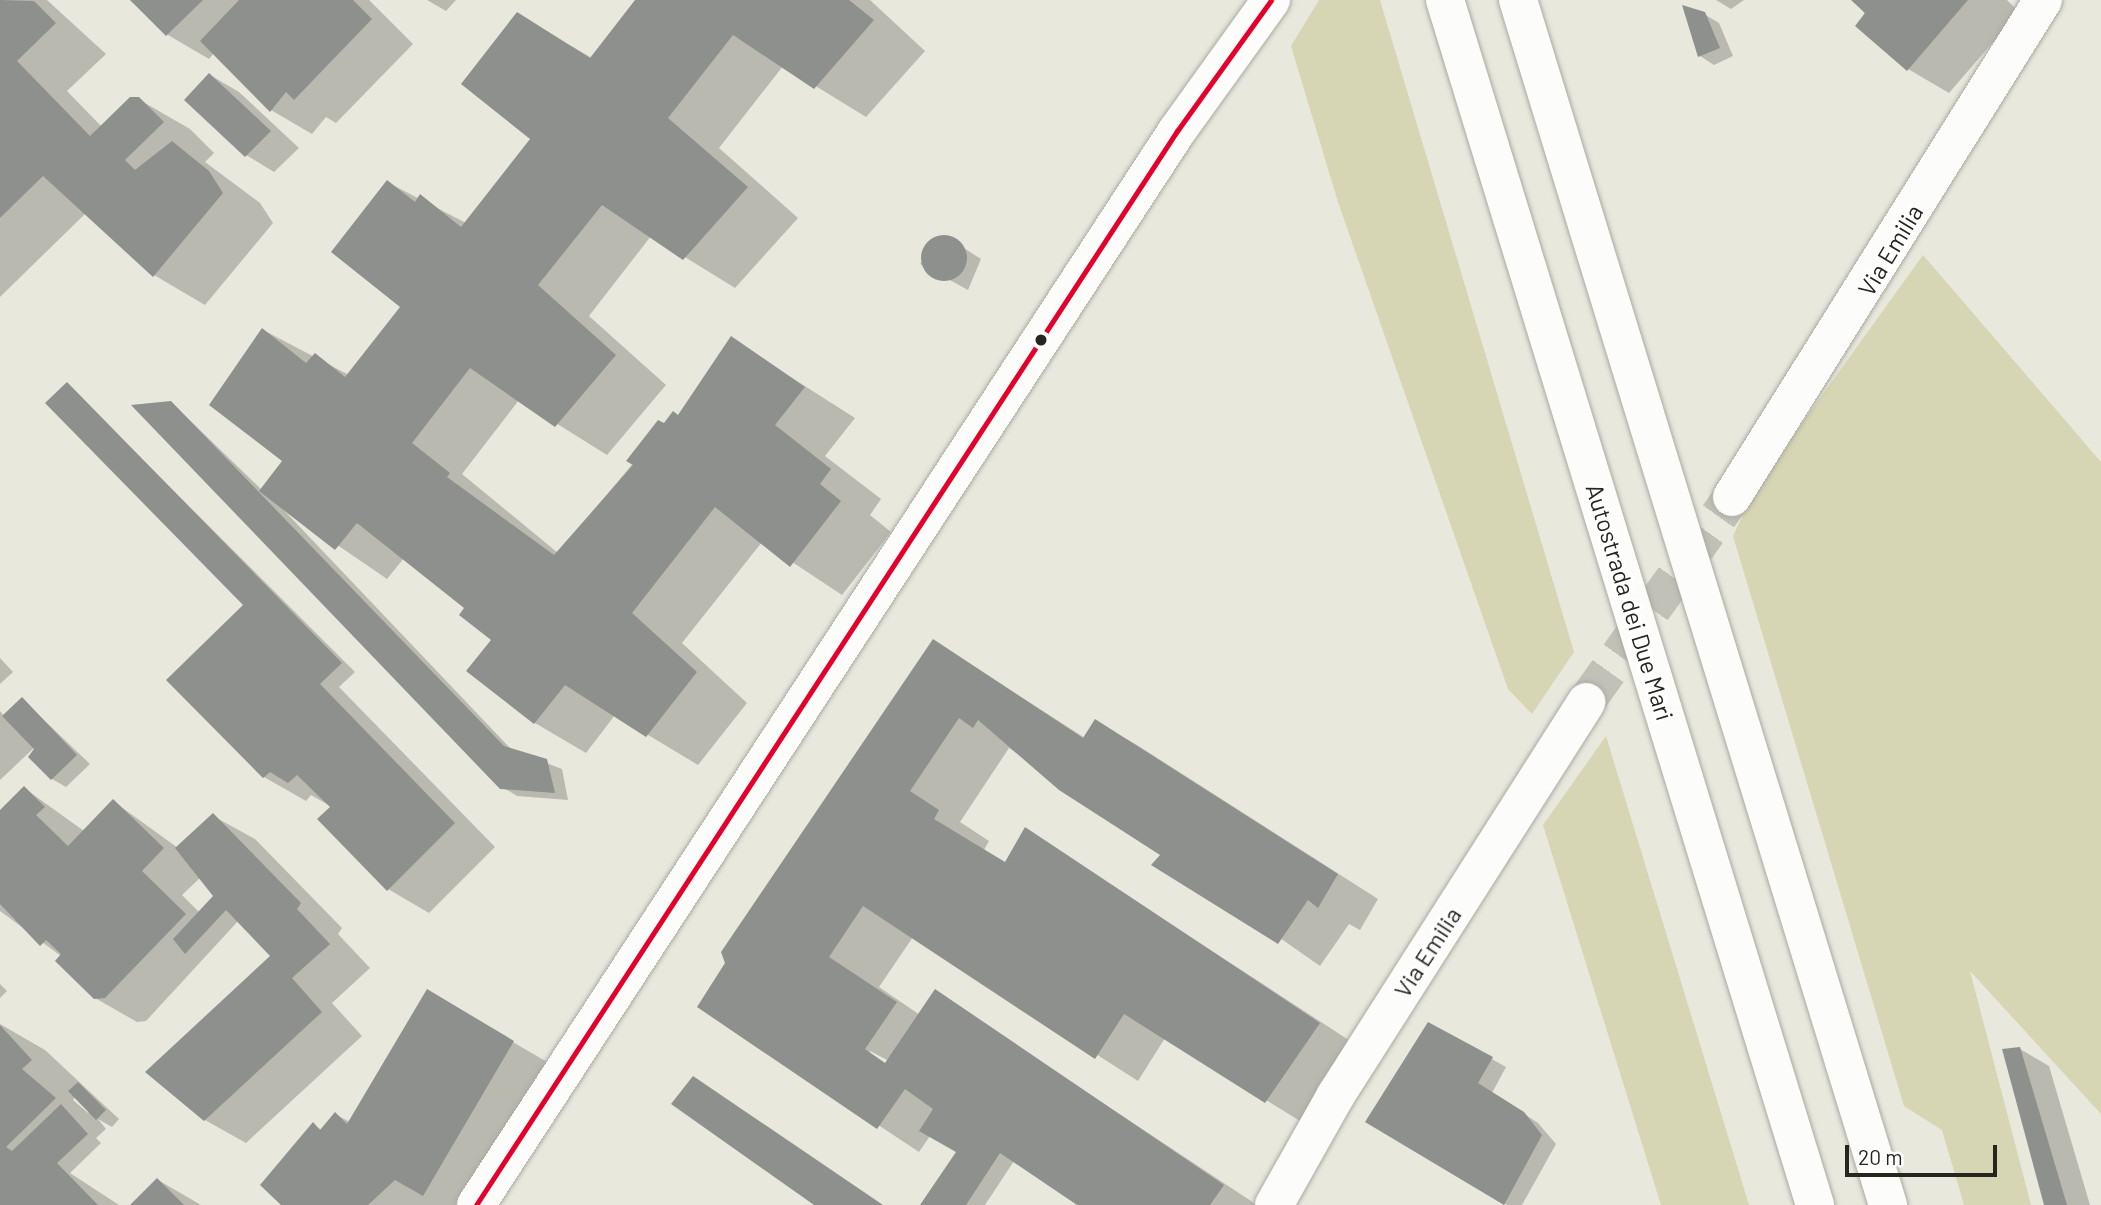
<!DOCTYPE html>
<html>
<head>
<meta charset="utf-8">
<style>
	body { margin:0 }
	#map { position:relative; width:2101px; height:1205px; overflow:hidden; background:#e8e8dd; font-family:Barlow,sans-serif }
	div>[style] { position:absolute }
	.green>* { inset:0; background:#d6d5b4 }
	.shadow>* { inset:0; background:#0003 }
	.building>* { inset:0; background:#8d908d }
	.round { border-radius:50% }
	.minor-tunnel>* { height:38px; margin-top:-19px; transform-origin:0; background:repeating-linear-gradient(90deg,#c1c1b7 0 38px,transparent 0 57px) }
	.roads { filter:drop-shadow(0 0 2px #aaaaa3) drop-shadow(0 0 2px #aaaaa3) }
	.minor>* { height:38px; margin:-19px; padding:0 19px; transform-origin:19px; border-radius:19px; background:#fcfcfa }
	.bridges { filter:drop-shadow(0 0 2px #aaaaa3) drop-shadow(0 0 2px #aaaaa3) }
	.motorway-bridge>* { height:38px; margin:-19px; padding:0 19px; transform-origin:19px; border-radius:19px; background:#fcfcfa }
	.bus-1>* { height:5px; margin:-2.5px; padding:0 2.5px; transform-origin:2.5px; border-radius:2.5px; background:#e4002b }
	.dots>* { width:19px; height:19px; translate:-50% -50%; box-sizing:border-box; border:4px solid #fff; border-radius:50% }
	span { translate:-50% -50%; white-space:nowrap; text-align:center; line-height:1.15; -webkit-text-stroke:7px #fff; paint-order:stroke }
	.street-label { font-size:24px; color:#26261f }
	.scale { position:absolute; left:1845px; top:1145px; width:152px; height:32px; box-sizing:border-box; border:4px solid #26261f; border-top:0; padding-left:9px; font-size:21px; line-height:24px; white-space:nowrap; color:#26261f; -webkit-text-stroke:5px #fff; paint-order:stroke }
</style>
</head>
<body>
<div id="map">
	<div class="green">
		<i style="clip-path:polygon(1319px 0,1380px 0,1574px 652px,1532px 714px,1508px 689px,1338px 202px,1291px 46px)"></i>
		<i style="clip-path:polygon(1923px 255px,2101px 462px,2101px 1114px,1970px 971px,2031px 1205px,1964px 1205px,1942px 1130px,1904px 1106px,1733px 536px,1756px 487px)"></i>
		<i style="clip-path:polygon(1606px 736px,1749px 1205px,1661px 1205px,1543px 825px)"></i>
	</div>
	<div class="shadow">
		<i style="clip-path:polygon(0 0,47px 0,106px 54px,67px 91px,102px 127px,138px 99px,190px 129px,214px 153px,205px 162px,260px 203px,273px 223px,205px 305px,154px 275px,86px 213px,0 297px)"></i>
		<i style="clip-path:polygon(130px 0,369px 0,413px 44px,336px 123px,326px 117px,312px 134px,271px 110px,214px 53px,209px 59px,168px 35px)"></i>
		<i style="clip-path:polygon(427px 0,456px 0,446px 11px)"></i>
		<i style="clip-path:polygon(637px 0,870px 0,925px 51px,866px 117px,783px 66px,719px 148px,798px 218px,735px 288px,651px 236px,589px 316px,666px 385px,607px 455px,519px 400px,462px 474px,558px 553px,665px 425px,679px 417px,731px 339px,855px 418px,825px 456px,881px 499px,870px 515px,891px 532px,842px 595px,762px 542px,682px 643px,747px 703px,698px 765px,615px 715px,586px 753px,535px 723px,469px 670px,493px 640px,467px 607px,404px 558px,387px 579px,279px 505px,512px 750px,562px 769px,568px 800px,517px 796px,502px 787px,171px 402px,262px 490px,284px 461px,263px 330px,349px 375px,402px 307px,387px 182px,466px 223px,532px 139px,518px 15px,592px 58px)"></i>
		<i style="clip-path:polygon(1716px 0,1744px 0,1731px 9px)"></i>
		<i style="clip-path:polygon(1854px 0,2007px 0,2019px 12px,1949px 93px,1908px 69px)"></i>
		<i style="clip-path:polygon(1704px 14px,1719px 23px,1733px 56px,1714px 65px,1700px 56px)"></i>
		<i style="clip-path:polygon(210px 75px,239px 92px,299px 148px,274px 172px,246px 155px)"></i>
		<i style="clip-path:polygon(945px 236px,981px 259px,968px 290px,920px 264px)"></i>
		<i style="clip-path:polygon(67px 384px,355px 672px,339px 687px,495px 847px,429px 913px,388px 889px,332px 807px,311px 795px,306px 801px,264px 777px,250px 611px)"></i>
		<i style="clip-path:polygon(evenodd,934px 641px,1085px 738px,1096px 722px,1137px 745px,1378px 899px,1360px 930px,1349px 924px,1320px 966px,1009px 748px,960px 822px,989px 841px,984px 850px,1006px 863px,1026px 830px,1361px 1048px,1308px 1126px,1165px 1038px,1138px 1081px,913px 937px,879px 987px,920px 1015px,935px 992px,1257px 1205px,1080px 1205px,1014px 1161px,985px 1205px,923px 1205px,958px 1151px,930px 1136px,919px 1152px,700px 1007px,934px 641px,870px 1051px,889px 1061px,886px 1064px,869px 1053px,870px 1051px)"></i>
		<i style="clip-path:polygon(0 658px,13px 672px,0 684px)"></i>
		<i style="clip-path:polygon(22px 699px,90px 764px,66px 787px,52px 779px,36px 746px,0 780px,0 711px,4px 716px)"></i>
		<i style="clip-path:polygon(evenodd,24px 788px,84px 831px,113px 801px,178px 848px,213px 816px,255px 839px,342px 928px,338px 934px,370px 968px,332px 1003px,362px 1036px,246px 1143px,205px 1120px,273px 957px,240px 919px,146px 1021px,137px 1022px,95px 998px,61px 956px,0 911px,0 813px,24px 788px,202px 876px,227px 906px,200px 913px,182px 895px,202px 876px)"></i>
		<i style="clip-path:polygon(0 984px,7px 991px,0 998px)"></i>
		<i style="clip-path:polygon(427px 992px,554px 1066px,472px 1205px,284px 1205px,313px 1125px,322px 1130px,335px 1114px,350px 1122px)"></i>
		<i style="clip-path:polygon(evenodd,0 1024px,45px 1050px,119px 1119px,112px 1127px,98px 1119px,106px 1129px,96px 1138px,101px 1143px,70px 1173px,119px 1205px,0 1205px,0 1024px,76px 1096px,90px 1111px,88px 1113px,73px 1100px,76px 1096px)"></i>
		<i style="clip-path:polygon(1429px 1024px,1506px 1067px,1492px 1093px,1538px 1123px,1556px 1144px,1522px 1205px,1507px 1205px,1367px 1122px)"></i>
		<i style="clip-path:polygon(2020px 1049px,2049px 1066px,2090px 1205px,2045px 1205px)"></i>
		<i style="clip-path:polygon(158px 1180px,201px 1205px,133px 1205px)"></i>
	</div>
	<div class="building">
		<i style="clip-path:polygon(0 0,34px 1px,56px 23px,17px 61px,90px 136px,130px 97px,139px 97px,164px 122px,125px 160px,135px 170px,172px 141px,209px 171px,223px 193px,153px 277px,43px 176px,0 218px)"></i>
		<i style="clip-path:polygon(130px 0,203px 0,166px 36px)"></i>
		<i style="clip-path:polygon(239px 0,353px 0,372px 19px,294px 100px,286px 92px,270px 112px,200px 41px)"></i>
		<i style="clip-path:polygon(635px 0,849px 0,874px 20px,814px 89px,733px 35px,668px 118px,748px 187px,683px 260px,602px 205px,538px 285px,616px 355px,555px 427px,470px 368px,412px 443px,450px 473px,447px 477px,554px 555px,633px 465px,626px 461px,658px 420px,664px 423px,673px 411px,678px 415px,731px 336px,805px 387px,775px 425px,831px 469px,820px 484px,841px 501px,790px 567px,715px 507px,632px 613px,697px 672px,646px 737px,565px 685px,534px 724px,466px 671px,491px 640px,459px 615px,464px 608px,357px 523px,335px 550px,259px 491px,282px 461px,209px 405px,262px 328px,306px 363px,315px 353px,345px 377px,400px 307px,331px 252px,387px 180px,415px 202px,420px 194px,461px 227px,530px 139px,461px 84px,517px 12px,590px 58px)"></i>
		<i style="clip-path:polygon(1851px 0,1968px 0,1907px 71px,1855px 26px,1865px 13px)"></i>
		<i style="clip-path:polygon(1682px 5px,1705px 12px,1720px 48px,1698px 57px)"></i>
		<i style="clip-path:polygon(209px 73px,271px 131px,245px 157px,184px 100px)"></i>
		<i class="round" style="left:921px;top:235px;width:46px;height:46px"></i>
		<i style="clip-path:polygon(67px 382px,342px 663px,320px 684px,455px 823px,387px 891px,317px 819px,330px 807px,297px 775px,288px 783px,270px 772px,263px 778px,166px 680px,243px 605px,45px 403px)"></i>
		<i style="clip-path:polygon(171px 401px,504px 746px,547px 759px,555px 793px,500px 789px,131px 405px)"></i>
		<i style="clip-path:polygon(933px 639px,1083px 738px,1095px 719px,1338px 874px,1318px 908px,1308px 900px,1278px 944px,1151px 865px,1160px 855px,1059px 790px,978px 720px,973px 728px,959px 718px,910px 791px,939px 810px,934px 819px,1005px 862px,1025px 827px,1320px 1023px,1265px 1103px,1124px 1014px,1095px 1059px,863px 906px,829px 957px,897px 1002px,865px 1049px,885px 1063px,935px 989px,1224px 1185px,1210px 1205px,1077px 1205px,1000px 1153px,966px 1205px,920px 1205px,956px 1152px,919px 1131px,933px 1109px,905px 1089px,877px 1129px,697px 1007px,725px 963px,721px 952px)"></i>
		<i style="clip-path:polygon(22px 697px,77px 755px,51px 780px,28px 757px,34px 749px,2px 716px)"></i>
		<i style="clip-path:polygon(24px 786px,45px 807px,36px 815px,68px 846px,113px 799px,164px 848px,142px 871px,186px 914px,105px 998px,94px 999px,55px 961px,61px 954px,46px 940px,40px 946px,0 904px,0 810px)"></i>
		<i style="clip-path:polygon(213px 813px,301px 903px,297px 909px,330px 944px,292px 978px,322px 1012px,204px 1121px,145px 1072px,270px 956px,226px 910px,185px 954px,173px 939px,213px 896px,175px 848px)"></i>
		<i style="clip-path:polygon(427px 989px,514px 1041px,423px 1196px,395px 1180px,368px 1205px,281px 1205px,260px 1185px,313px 1122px,320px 1130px,335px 1112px,347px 1124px)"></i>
		<i style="clip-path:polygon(1428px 1022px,1493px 1057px,1478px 1083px,1524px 1112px,1542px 1135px,1504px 1205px,1365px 1122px)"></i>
		<i style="clip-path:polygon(0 1025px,32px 1060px,22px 1069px,56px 1098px,6px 1147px,12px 1151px,61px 1104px,88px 1134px,57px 1163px,98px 1205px,0 1205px)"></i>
		<i style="clip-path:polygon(2020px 1047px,2067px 1205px,2044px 1205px,2002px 1049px)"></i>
		<i style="clip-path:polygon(693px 1076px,883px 1205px,814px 1205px,671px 1104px)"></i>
		<i style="clip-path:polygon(78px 1082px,106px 1110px,96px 1120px,68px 1091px)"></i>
		<i style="clip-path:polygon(157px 1178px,184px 1205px,130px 1205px)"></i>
	</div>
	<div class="minor-tunnel">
		<i style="left:1586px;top:702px;width:252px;rotate:-54.5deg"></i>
	</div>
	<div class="roads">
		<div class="minor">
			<i style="left:1732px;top:497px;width:586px;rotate:-57.96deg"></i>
			<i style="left:476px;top:1205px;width:1283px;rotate:-56.87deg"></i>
			<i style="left:1177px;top:131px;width:161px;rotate:-54.3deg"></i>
			<i style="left:1274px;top:1205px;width:126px;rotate:-60.6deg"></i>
			<i style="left:1336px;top:1095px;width:466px;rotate:-57.5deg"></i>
		</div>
	</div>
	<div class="bridges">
		<div class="motorway-bridge">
			<i style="left:1445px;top:0;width:1261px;rotate:72.93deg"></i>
			<i style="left:1518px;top:0;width:1261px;rotate:72.93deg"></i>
		</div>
	</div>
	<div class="bus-1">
		<i style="left:476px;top:1205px;width:1283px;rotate:-56.87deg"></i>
		<i style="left:1177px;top:131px;width:161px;rotate:-54.3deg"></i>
	</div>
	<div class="dots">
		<i style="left:1041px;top:340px;background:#26261f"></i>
	</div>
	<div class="street-label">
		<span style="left:1890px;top:250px;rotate:-59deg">Via Emilia</span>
		<span style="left:1630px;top:602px;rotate:73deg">Autostrada dei Due Mari</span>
		<span style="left:1427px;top:952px;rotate:-57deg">Via Emilia</span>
	</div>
	<div class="scale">20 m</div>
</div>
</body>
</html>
